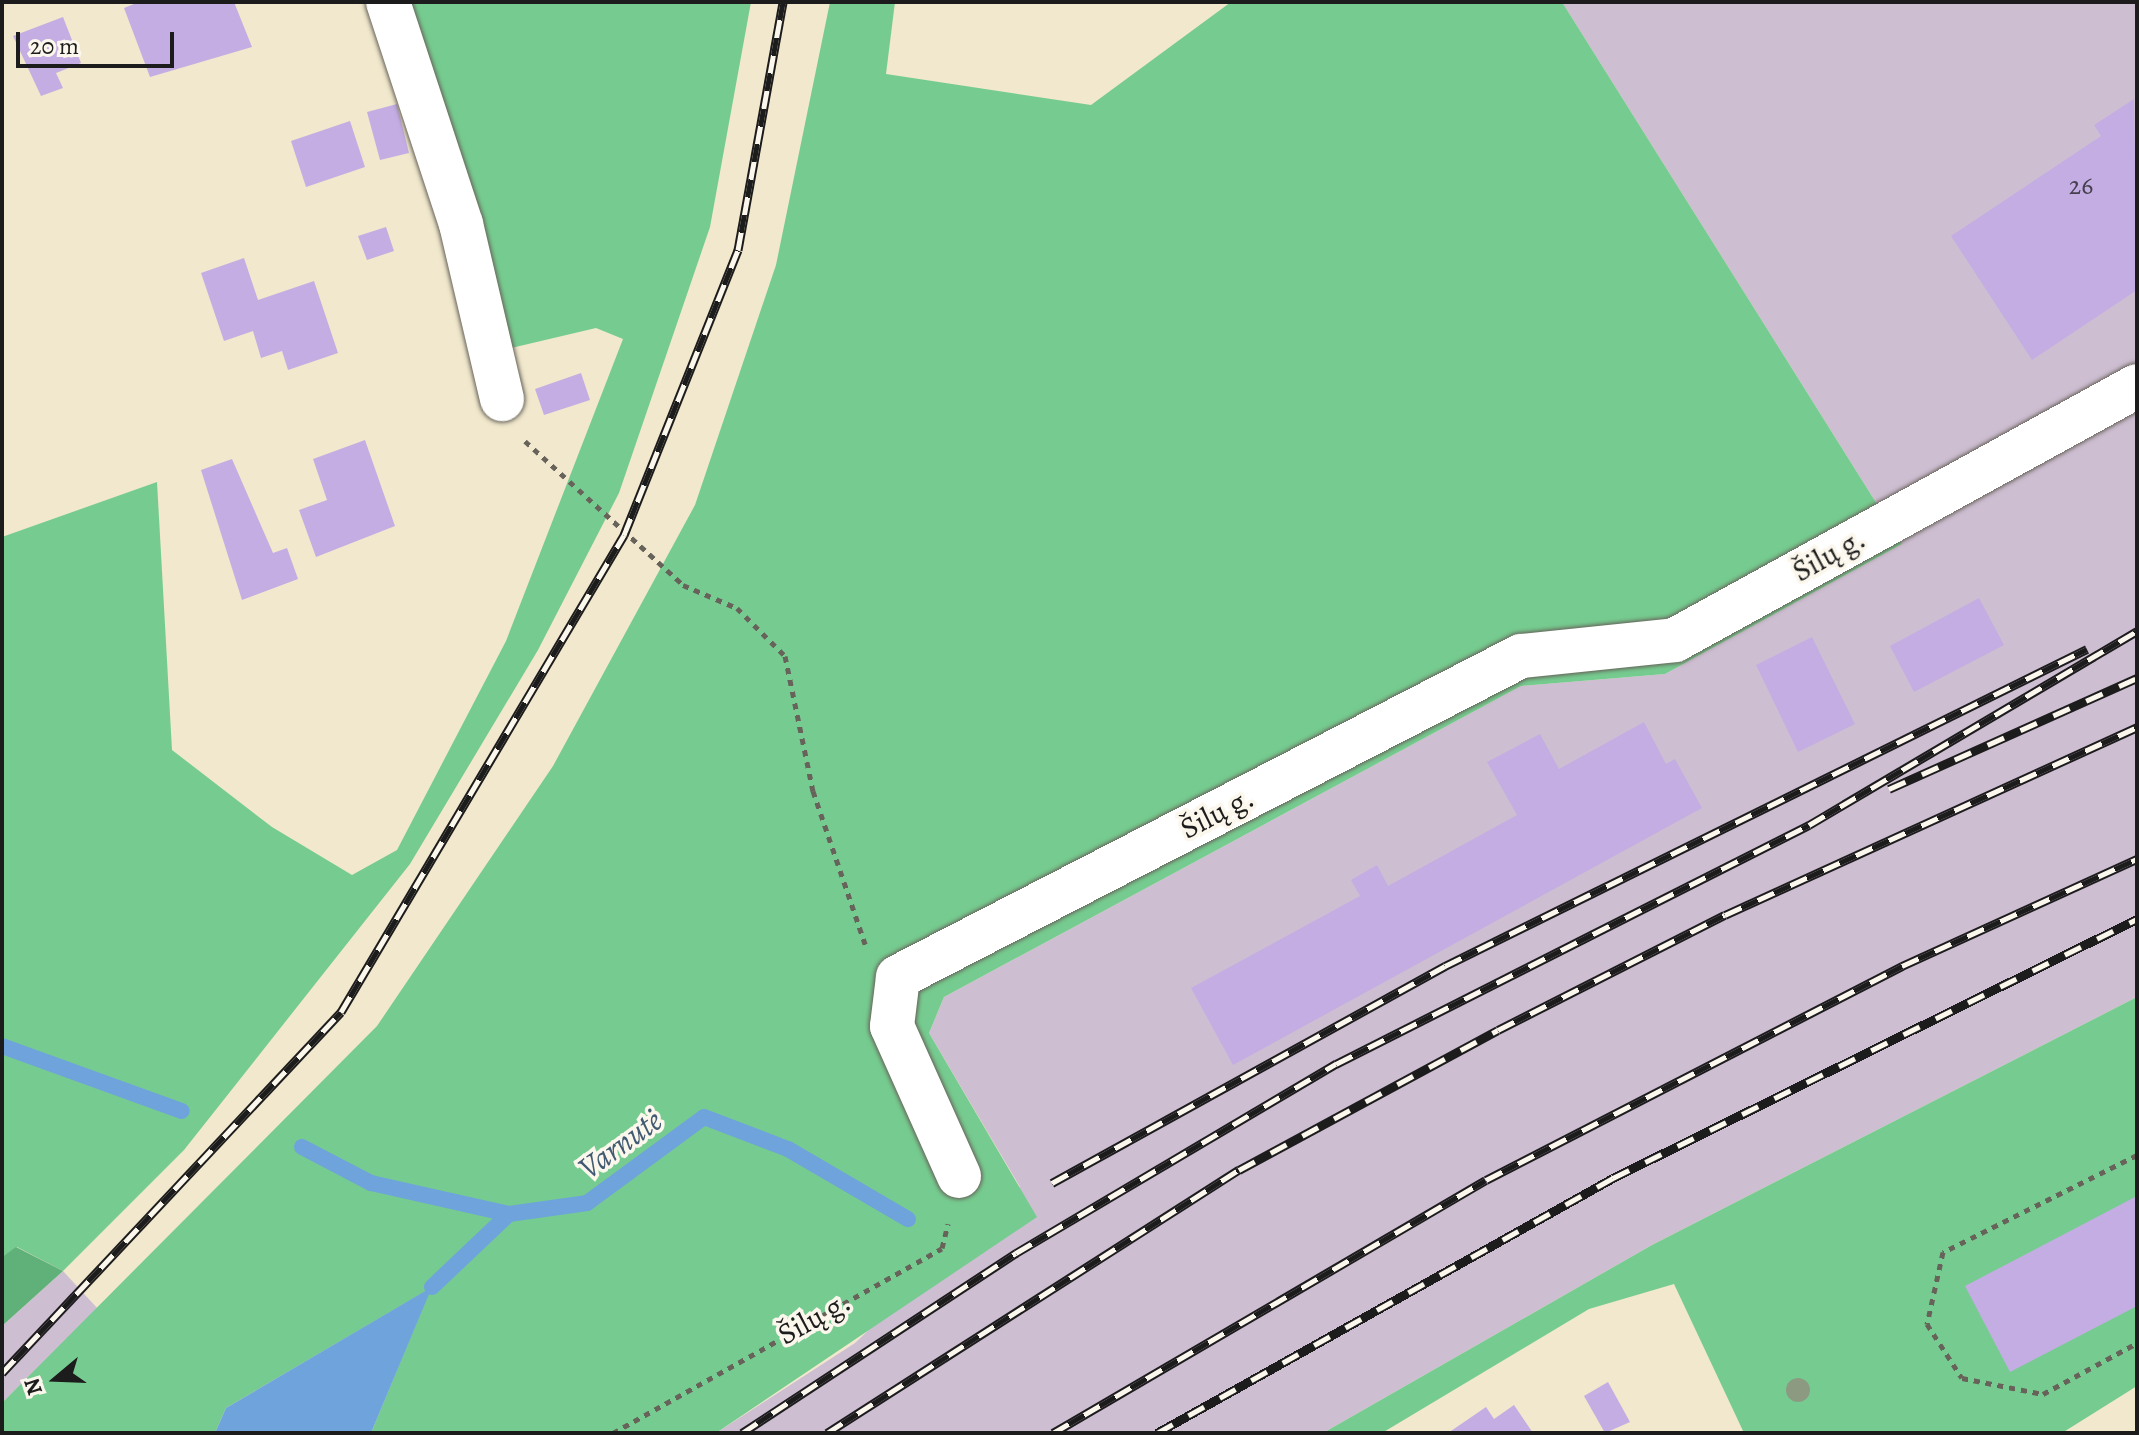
<!DOCTYPE html>
<html>
<head>
<meta charset="utf-8">
<style>
	body { margin:0 }
	#map { position:relative; width:2139px; height:1435px; overflow:hidden; background:#f1e8cd; font-family:Alegreya,serif }
	div>[style] { position:absolute }
	.industrial>* { inset:0; background:#cebed2 }
	.green>* { inset:0; background:#76cc90 }
	.forest>* { inset:0; background:#60b07a }
	.water>* { inset:0; background:#6fa3db }
	.stream>* { height:16px; margin:-8px; padding:0 8px; transform-origin:8px; border-radius:8px; background:#6fa3db }
	.building>* { inset:0; background:#c4ade3 }
	.path>* { height:5px; margin-top:-2.5px; transform-origin:0; background:repeating-linear-gradient(90deg,#67635a 0 6px,transparent 0 12px) }
	.roads { filter:drop-shadow(0 0 2px #67635a) drop-shadow(0 0 2px #67635a) }
	.minor>* { height:44px; margin:-22px; padding:0 22px; transform-origin:22px; border-radius:22px; background:#fff }
	.rail>* { height:9px; margin-top:-4.5px; transform-origin:0; background:repeating-linear-gradient(90deg,#fbf7ec 0 18px,#1c1c1c 0 36px); box-sizing:border-box; border-block:2px solid #1c1c1c }
	.trees>* { width:24px; height:24px; margin:-12px; border-radius:50%; background:#8d9a82 }
	span { translate:-50% -50%; white-space:nowrap; text-align:center; line-height:1.15; -webkit-text-stroke:7px #fbf7ec; paint-order:stroke }
	.number-label { font-size:26px; color:#46404e }
	.number-label span { -webkit-text-stroke-width:0 }
	.street-label { font-size:30px; color:#1c1c1c }
	.water-label { font-size:32px; color:#415972; font-style:italic }
	.frame { position:absolute; inset:0; border:4px solid #1c1c1c; pointer-events:none }
	.north { position:absolute; left:16px; top:1339px; width:80px; height:80px; -webkit-text-stroke:6px #fbf7ec; paint-order:stroke; rotate:251deg; font-size:22px; font-weight:700; line-height:32px; text-align:center; color:#1c1c1c }
	.north::after { content:''; display:block; margin:auto; width:28px; height:36px; background:#1c1c1c; clip-path:polygon(50% 0,100% 100%,50% 72%,0 100%) }
	.scale { position:absolute; left:16px; top:32px; width:158px; height:36px; box-sizing:border-box; border:4px solid #1c1c1c; border-top:0; padding-left:10px; font-size:24px; line-height:28px; white-space:nowrap; color:#1c1c1c; -webkit-text-stroke:6px #fbf7ec; paint-order:stroke }
</style>
</head>
<body>
<div id="map">
	<div class="industrial">
		<i style="clip-path:polygon(1562px 2px,2137px 2px,2137px 997px,1652px 1245px,1323px 1433px,716px 1433px,855px 1343px,1020px 1187px,929px 1033px,944px 997px,1521px 686px,1665px 674px,1902px 544px)"></i>
		<i style="clip-path:polygon(63px 1271px,98px 1309px,2px 1403px,2px 1326px)"></i>
	</div>
	<div class="green">
		<i style="clip-path:polygon(373px 2px,751px 2px,710px 227px,619px 493px,538px 650px,410px 864px,184px 1150px,63px 1271px,17px 1247px,2px 1257px,2px 537px,157px 482px,172px 750px,272px 827px,352px 875px,397px 850px,506px 641px,623px 339px,596px 328px,473px 357px,403px 79px)"></i>
		<i style="clip-path:polygon(830px 2px,895px 2px,886px 74px,1091px 105px,1231px 2px,1562px 2px,1902px 544px,1665px 674px,1521px 686px,944px 997px,929px 1033px,1037px 1217px,716px 1433px,371px 1433px,431px 1288px,226px 1408px,215px 1433px,2px 1433px,2px 1403px,377px 1026px,553px 766px,695px 505px,776px 265px)"></i>
		<i style="clip-path:polygon(2137px 997px,2137px 1386px,2062px 1433px,1744px 1433px,1674px 1284px,1589px 1309px,1382px 1433px,1323px 1433px,1652px 1245px)"></i>
	</div>
	<div class="forest">
		<i style="clip-path:polygon(16px 1247px,63px 1271px,2px 1326px,2px 1257px)"></i>
	</div>
	<div class="water">
		<i style="clip-path:polygon(432px 1287px,371px 1433px,215px 1433px,226px 1408px)"></i>
	</div>
	<div class="stream">
		<i style="left:2px;top:1046px;width:191px;rotate:19.9deg"></i>
		<i style="left:302px;top:1147px;width:78px;rotate:27.6deg"></i>
		<i style="left:371px;top:1183px;width:141px;rotate:12.7deg"></i>
		<i style="left:509px;top:1214px;width:79px;rotate:-8deg"></i>
		<i style="left:587px;top:1203px;width:145px;rotate:-36.3deg"></i>
		<i style="left:704px;top:1117px;width:90px;rotate:20.9deg"></i>
		<i style="left:788px;top:1149px;width:139px;rotate:30.3deg"></i>
		<i style="left:432px;top:1287px;width:106px;rotate:-43.5deg"></i>
	</div>
	<div class="building">
		<i style="clip-path:polygon(139px 2px,234px 2px,252px 47px,150px 77px,124px 8px)"></i>
		<i style="clip-path:polygon(63px 17px,81px 63px,56px 73px,63px 88px,41px 96px,13px 36px)"></i>
		<i style="clip-path:polygon(2134px 99px,2137px 290px,2032px 360px,1951px 236px,2101px 136px,2094px 125px)"></i>
		<i style="clip-path:polygon(397px 104px,409px 153px,380px 160px,367px 112px)"></i>
		<i style="clip-path:polygon(350px 121px,365px 167px,306px 187px,291px 141px)"></i>
		<i style="clip-path:polygon(386px 227px,394px 251px,367px 260px,358px 236px)"></i>
		<i style="clip-path:polygon(244px 258px,258px 300px,314px 281px,338px 353px,288px 370px,282px 351px,261px 358px,253px 331px,224px 341px,201px 273px)"></i>
		<i style="clip-path:polygon(581px 373px,590px 400px,544px 415px,535px 389px)"></i>
		<i style="clip-path:polygon(365px 440px,395px 526px,316px 557px,299px 510px,327px 500px,313px 459px)"></i>
		<i style="clip-path:polygon(232px 459px,273px 553px,287px 548px,298px 579px,242px 600px,201px 470px)"></i>
		<i style="clip-path:polygon(1979px 598px,2004px 645px,1914px 692px,1890px 646px)"></i>
		<i style="clip-path:polygon(1812px 637px,1855px 724px,1798px 752px,1756px 665px)"></i>
		<i style="clip-path:polygon(1644px 722px,1666px 764px,1675px 759px,1702px 808px,1233px 1065px,1191px 988px,1360px 896px,1351px 880px,1377px 865px,1388px 886px,1517px 815px,1487px 762px,1540px 734px,1559px 769px)"></i>
		<i style="clip-path:polygon(2137px 1196px,2137px 1306px,2010px 1372px,1965px 1286px)"></i>
		<i style="clip-path:polygon(1608px 1382px,1630px 1422px,1605px 1433px,1584px 1396px)"></i>
		<i style="clip-path:polygon(1514px 1405px,1533px 1433px,1448px 1433px,1486px 1407px,1494px 1419px)"></i>
	</div>
	<div class="path">
		<i style="left:525px;top:441px;width:214px;rotate:42.3deg"></i>
		<i style="left:683px;top:585px;width:59px;rotate:23.1deg"></i>
		<i style="left:737px;top:608px;width:68px;rotate:45deg"></i>
		<i style="left:785px;top:656px;width:138px;rotate:78.3deg"></i>
		<i style="left:813px;top:791px;width:162px;rotate:71.2deg"></i>
		<i style="left:2137px;top:1155px;width:217px;rotate:153.4deg"></i>
		<i style="left:1943px;top:1252px;width:74px;rotate:102.5deg"></i>
		<i style="left:1927px;top:1324px;width:64px;rotate:57.1deg"></i>
		<i style="left:1962px;top:1378px;width:83px;rotate:11.2deg"></i>
		<i style="left:2043px;top:1394px;width:107px;rotate:-28.5deg"></i>
		<i style="left:613px;top:1433px;width:377px;rotate:-29.3deg"></i>
		<i style="left:942px;top:1248px;width:25px;rotate:-76deg"></i>
	</div>
	<div class="roads">
		<div class="minor">
			<i style="left:388px;top:2px;width:234px;rotate:71.8deg"></i>
			<i style="left:461px;top:224px;width:180px;rotate:76.8deg"></i>
			<i style="left:959px;top:1176px;width:164px;rotate:-114.1deg"></i>
			<i style="left:892px;top:1026px;width:49px;rotate:-83deg"></i>
			<i style="left:898px;top:977px;width:701px;rotate:-27.26deg"></i>
			<i style="left:1521px;top:656px;width:155px;rotate:-5.9deg"></i>
			<i style="left:1675px;top:640px;width:527px;rotate:-28.8deg"></i>
		</div>
	</div>
	<div class="rail">
		<i style="left:1889px;top:789px;width:272px;rotate:-24.1deg"></i>
		<i style="left:1052px;top:1183px;width:449px;rotate:-28.9deg"></i>
		<i style="left:1445px;top:966px;width:716px;rotate:-26.28deg"></i>
		<i style="left:2px;top:1373px;width:495px;rotate:-46.8deg"></i>
		<i style="left:341px;top:1012px;width:555px;rotate:-59.32deg"></i>
		<i style="left:624px;top:535px;width:307px;rotate:-68.2deg"></i>
		<i style="left:738px;top:250px;width:252px;rotate:-79.7deg"></i>
		<i style="left:742px;top:1433px;width:328px;rotate:-33.3deg"></i>
		<i style="left:1016px;top:1253px;width:372px;rotate:-30.6deg"></i>
		<i style="left:1336px;top:1064px;width:530px;rotate:-26.81deg"></i>
		<i style="left:1809px;top:825px;width:381px;rotate:-30.6deg"></i>
		<i style="left:827px;top:1433px;width:489px;rotate:-32.6deg"></i>
		<i style="left:1239px;top:1170px;width:294px;rotate:-28.4deg"></i>
		<i style="left:1498px;top:1030px;width:254px;rotate:-26.9deg"></i>
		<i style="left:1725px;top:915px;width:453px;rotate:-24.5deg"></i>
		<i style="left:1053px;top:1433px;width:501px;rotate:-30.3deg"></i>
		<i style="left:1486px;top:1180px;width:468px;rotate:-27.2deg"></i>
		<i style="left:1902px;top:966px;width:258px;rotate:-24.5deg"></i>
		<i style="left:1157px;top:1433px;width:522px;rotate:-29.21deg"></i>
		<i style="left:1613px;top:1178px;width:585px;rotate:-26.3deg"></i>
	</div>
	<div class="trees">
		<i style="left:1798px;top:1390px"></i>
	</div>
	<div class="number-label">
		<span style="left:2081px;top:186px">26</span>
	</div>
	<div class="street-label">
		<span style="left:1829px;top:555px;rotate:-29deg">Šilų g.</span>
		<span style="left:1217px;top:813px;rotate:-27deg">Šilų g.</span>
		<span style="left:814px;top:1318px;rotate:-29deg">Šilų g.</span>
	</div>
	<div class="water-label">
		<span style="left:620px;top:1144px;rotate:-36deg">Varnutė</span>
	</div>
	<div class="frame"></div>
	<div class="north">N</div>
	<div class="scale">20 m</div>
</div>
</body>
</html>
